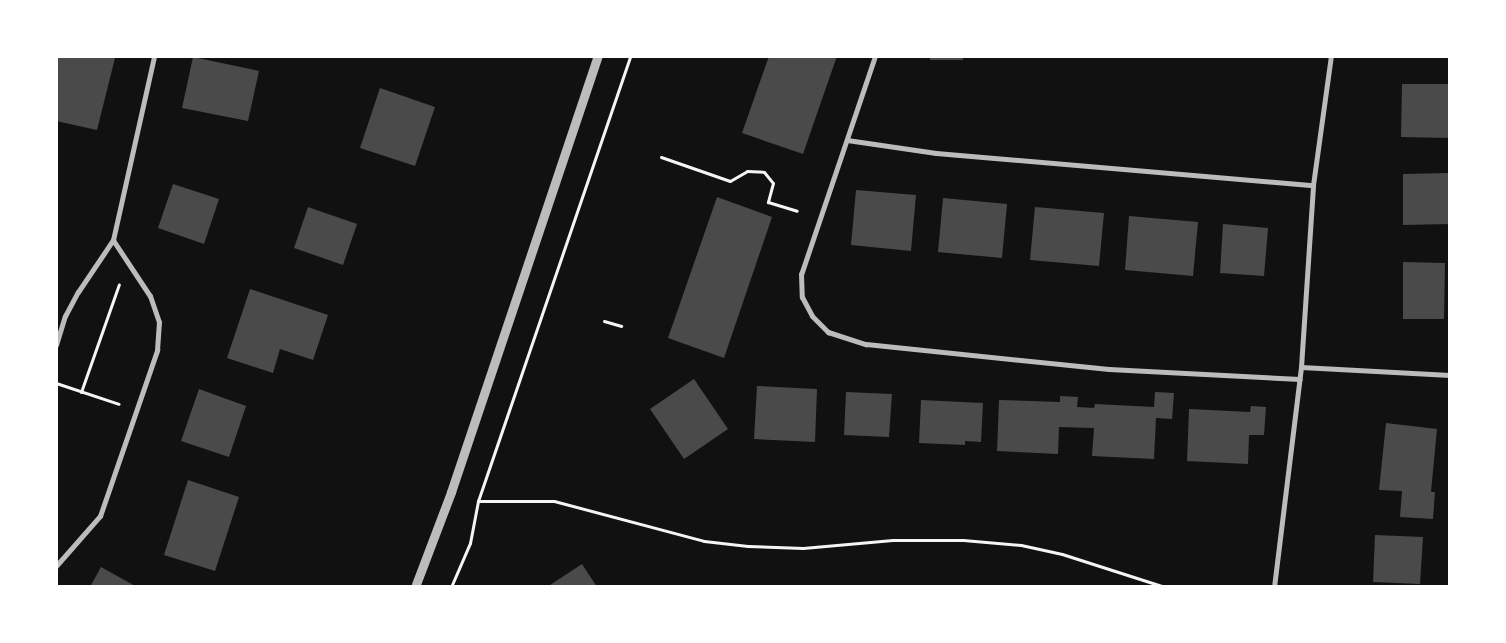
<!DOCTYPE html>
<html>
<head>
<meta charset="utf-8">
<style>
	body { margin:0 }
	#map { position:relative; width:1506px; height:643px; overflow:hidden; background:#111; font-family:"PT Serif",serif }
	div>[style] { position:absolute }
	.building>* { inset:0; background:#4a4a4a }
	.path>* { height:3px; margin:-1.5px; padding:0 1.5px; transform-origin:1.5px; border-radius:1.5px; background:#f5f5f5 }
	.minor>* { height:5px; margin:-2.5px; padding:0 2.5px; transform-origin:2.5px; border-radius:2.5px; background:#bcbcbc }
	.tertiary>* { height:9px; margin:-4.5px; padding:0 4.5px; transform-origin:4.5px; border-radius:4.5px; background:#bcbcbc }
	span { translate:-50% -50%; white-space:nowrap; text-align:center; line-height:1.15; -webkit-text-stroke:5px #fff; paint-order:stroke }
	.frame { position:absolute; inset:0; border:58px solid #fff; pointer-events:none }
</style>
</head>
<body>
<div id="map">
	<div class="building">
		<i style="clip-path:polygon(56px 56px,115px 58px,97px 130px,56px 121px)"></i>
		<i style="clip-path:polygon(769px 56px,837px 56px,803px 154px,742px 133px)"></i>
		<i style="clip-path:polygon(930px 56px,963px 56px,963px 60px,930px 60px)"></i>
		<i style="clip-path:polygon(193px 57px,259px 71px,248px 121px,182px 108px)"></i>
		<i style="clip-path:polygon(1402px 84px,1450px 84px,1450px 138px,1401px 137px)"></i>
		<i style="clip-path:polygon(380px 88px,435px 107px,415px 166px,360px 148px)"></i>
		<i style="clip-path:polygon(1450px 173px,1450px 224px,1403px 225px,1403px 174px)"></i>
		<i style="clip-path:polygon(173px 184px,219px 199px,204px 244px,158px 228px)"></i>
		<i style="clip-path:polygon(856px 190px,916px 195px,911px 251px,851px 245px)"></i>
		<i style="clip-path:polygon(717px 197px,772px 217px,724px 358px,668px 338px)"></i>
		<i style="clip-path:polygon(943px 198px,1007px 204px,1002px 258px,938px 252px)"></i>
		<i style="clip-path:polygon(308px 207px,357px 224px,343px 265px,294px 248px)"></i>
		<i style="clip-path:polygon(1035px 207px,1104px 213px,1099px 266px,1030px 260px)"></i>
		<i style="clip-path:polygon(1129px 216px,1198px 222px,1193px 276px,1125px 270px)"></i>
		<i style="clip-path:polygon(1223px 224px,1268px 228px,1264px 276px,1220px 273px)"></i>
		<i style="clip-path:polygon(1403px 262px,1445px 263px,1444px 319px,1403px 319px)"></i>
		<i style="clip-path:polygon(250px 289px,328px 315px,313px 360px,280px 349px,273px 373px,227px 358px)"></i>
		<i style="clip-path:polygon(694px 379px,728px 429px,684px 459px,650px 409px)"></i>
		<i style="clip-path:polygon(757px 386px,817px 389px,815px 442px,754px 439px)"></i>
		<i style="clip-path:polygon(199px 389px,246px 406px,229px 457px,181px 441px)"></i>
		<i style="clip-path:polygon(846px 392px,892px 394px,889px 437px,844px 435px)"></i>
		<i style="clip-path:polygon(1155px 392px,1174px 393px,1172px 419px,1156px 418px,1154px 459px,1092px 456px,1094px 428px,1059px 427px,1058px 454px,997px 451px,999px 400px,1060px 402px,1060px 396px,1078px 397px,1077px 407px,1094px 408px,1095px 404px,1154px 407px)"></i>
		<i style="clip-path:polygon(921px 400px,983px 403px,981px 442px,965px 441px,965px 445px,919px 443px)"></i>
		<i style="clip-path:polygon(1251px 406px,1266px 407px,1264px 435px,1249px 435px,1248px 464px,1187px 461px,1189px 409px,1250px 412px)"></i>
		<i style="clip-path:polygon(1386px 423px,1437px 429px,1431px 492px,1435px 492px,1433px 519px,1400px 517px,1402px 491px,1379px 490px)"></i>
		<i style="clip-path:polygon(188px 480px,239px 497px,215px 571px,164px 555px)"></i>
		<i style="clip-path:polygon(1375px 535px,1423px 537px,1420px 584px,1373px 582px)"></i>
		<i style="clip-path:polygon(582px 564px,597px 587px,547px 587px)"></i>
		<i style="clip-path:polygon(101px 567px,137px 587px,90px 587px)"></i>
	</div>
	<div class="path">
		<i style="left:661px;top:157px;width:73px;rotate:19.2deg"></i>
		<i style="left:730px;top:181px;width:20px;rotate:-30deg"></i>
		<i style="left:747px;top:171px;width:17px;rotate:3deg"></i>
		<i style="left:764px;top:172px;width:14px;rotate:51deg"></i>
		<i style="left:773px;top:183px;width:20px;rotate:105deg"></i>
		<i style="left:768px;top:202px;width:30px;rotate:17deg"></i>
		<i style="left:604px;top:321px;width:18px;rotate:16deg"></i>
		<i style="left:56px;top:383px;width:66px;rotate:18.4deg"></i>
		<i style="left:81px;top:392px;width:114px;rotate:-70.6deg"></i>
		<i style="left:478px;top:501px;width:76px"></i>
		<i style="left:554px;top:501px;width:155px;rotate:14.9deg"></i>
		<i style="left:704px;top:541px;width:44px;rotate:6.5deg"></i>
		<i style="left:748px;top:546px;width:55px;rotate:2.1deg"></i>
		<i style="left:803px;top:548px;width:90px;rotate:-5.1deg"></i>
		<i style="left:893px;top:540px;width:70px"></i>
		<i style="left:963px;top:540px;width:58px;rotate:4.9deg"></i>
		<i style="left:1021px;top:545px;width:42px;rotate:12.4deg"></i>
		<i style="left:1062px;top:554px;width:108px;rotate:17.8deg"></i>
		<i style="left:451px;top:587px;width:48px;rotate:-66.6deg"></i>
		<i style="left:470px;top:543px;width:43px;rotate:-79.2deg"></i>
		<i style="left:478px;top:501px;width:470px;rotate:-71.1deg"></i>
	</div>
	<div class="minor">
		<i style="left:875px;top:56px;width:230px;rotate:108.7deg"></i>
		<i style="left:801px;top:274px;width:23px;rotate:88deg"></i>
		<i style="left:802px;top:297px;width:21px;rotate:62deg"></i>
		<i style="left:812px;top:316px;width:23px;rotate:45deg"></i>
		<i style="left:828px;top:332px;width:40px;rotate:18deg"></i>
		<i style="left:866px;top:344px;width:244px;rotate:5.9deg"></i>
		<i style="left:1109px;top:369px;width:191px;rotate:3deg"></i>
		<i style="left:847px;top:140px;width:90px;rotate:8.3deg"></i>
		<i style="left:936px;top:153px;width:378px;rotate:4.9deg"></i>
		<i style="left:56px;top:345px;width:30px;rotate:-73deg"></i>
		<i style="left:65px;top:316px;width:27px;rotate:-62deg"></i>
		<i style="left:78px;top:292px;width:63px;rotate:-56.1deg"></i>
		<i style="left:113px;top:240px;width:189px;rotate:-77.4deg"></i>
		<i style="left:1301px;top:367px;width:149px;rotate:3.1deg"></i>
		<i style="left:56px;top:566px;width:67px;rotate:-48.7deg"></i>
		<i style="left:100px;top:516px;width:176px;rotate:-71deg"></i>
		<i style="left:157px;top:350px;width:28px;rotate:-86deg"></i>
		<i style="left:159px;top:322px;width:28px;rotate:-109deg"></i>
		<i style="left:150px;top:296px;width:67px;rotate:-123.5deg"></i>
		<i style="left:1274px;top:587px;width:222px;rotate:-83deg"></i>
		<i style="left:1301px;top:367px;width:182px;rotate:-86.2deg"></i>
		<i style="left:1313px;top:185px;width:130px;rotate:-82.1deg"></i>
	</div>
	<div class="tertiary">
		<i style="left:415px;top:587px;width:102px;rotate:-69.2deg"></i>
		<i style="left:451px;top:492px;width:460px;rotate:-71.4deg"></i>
	</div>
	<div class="frame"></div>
</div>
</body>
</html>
